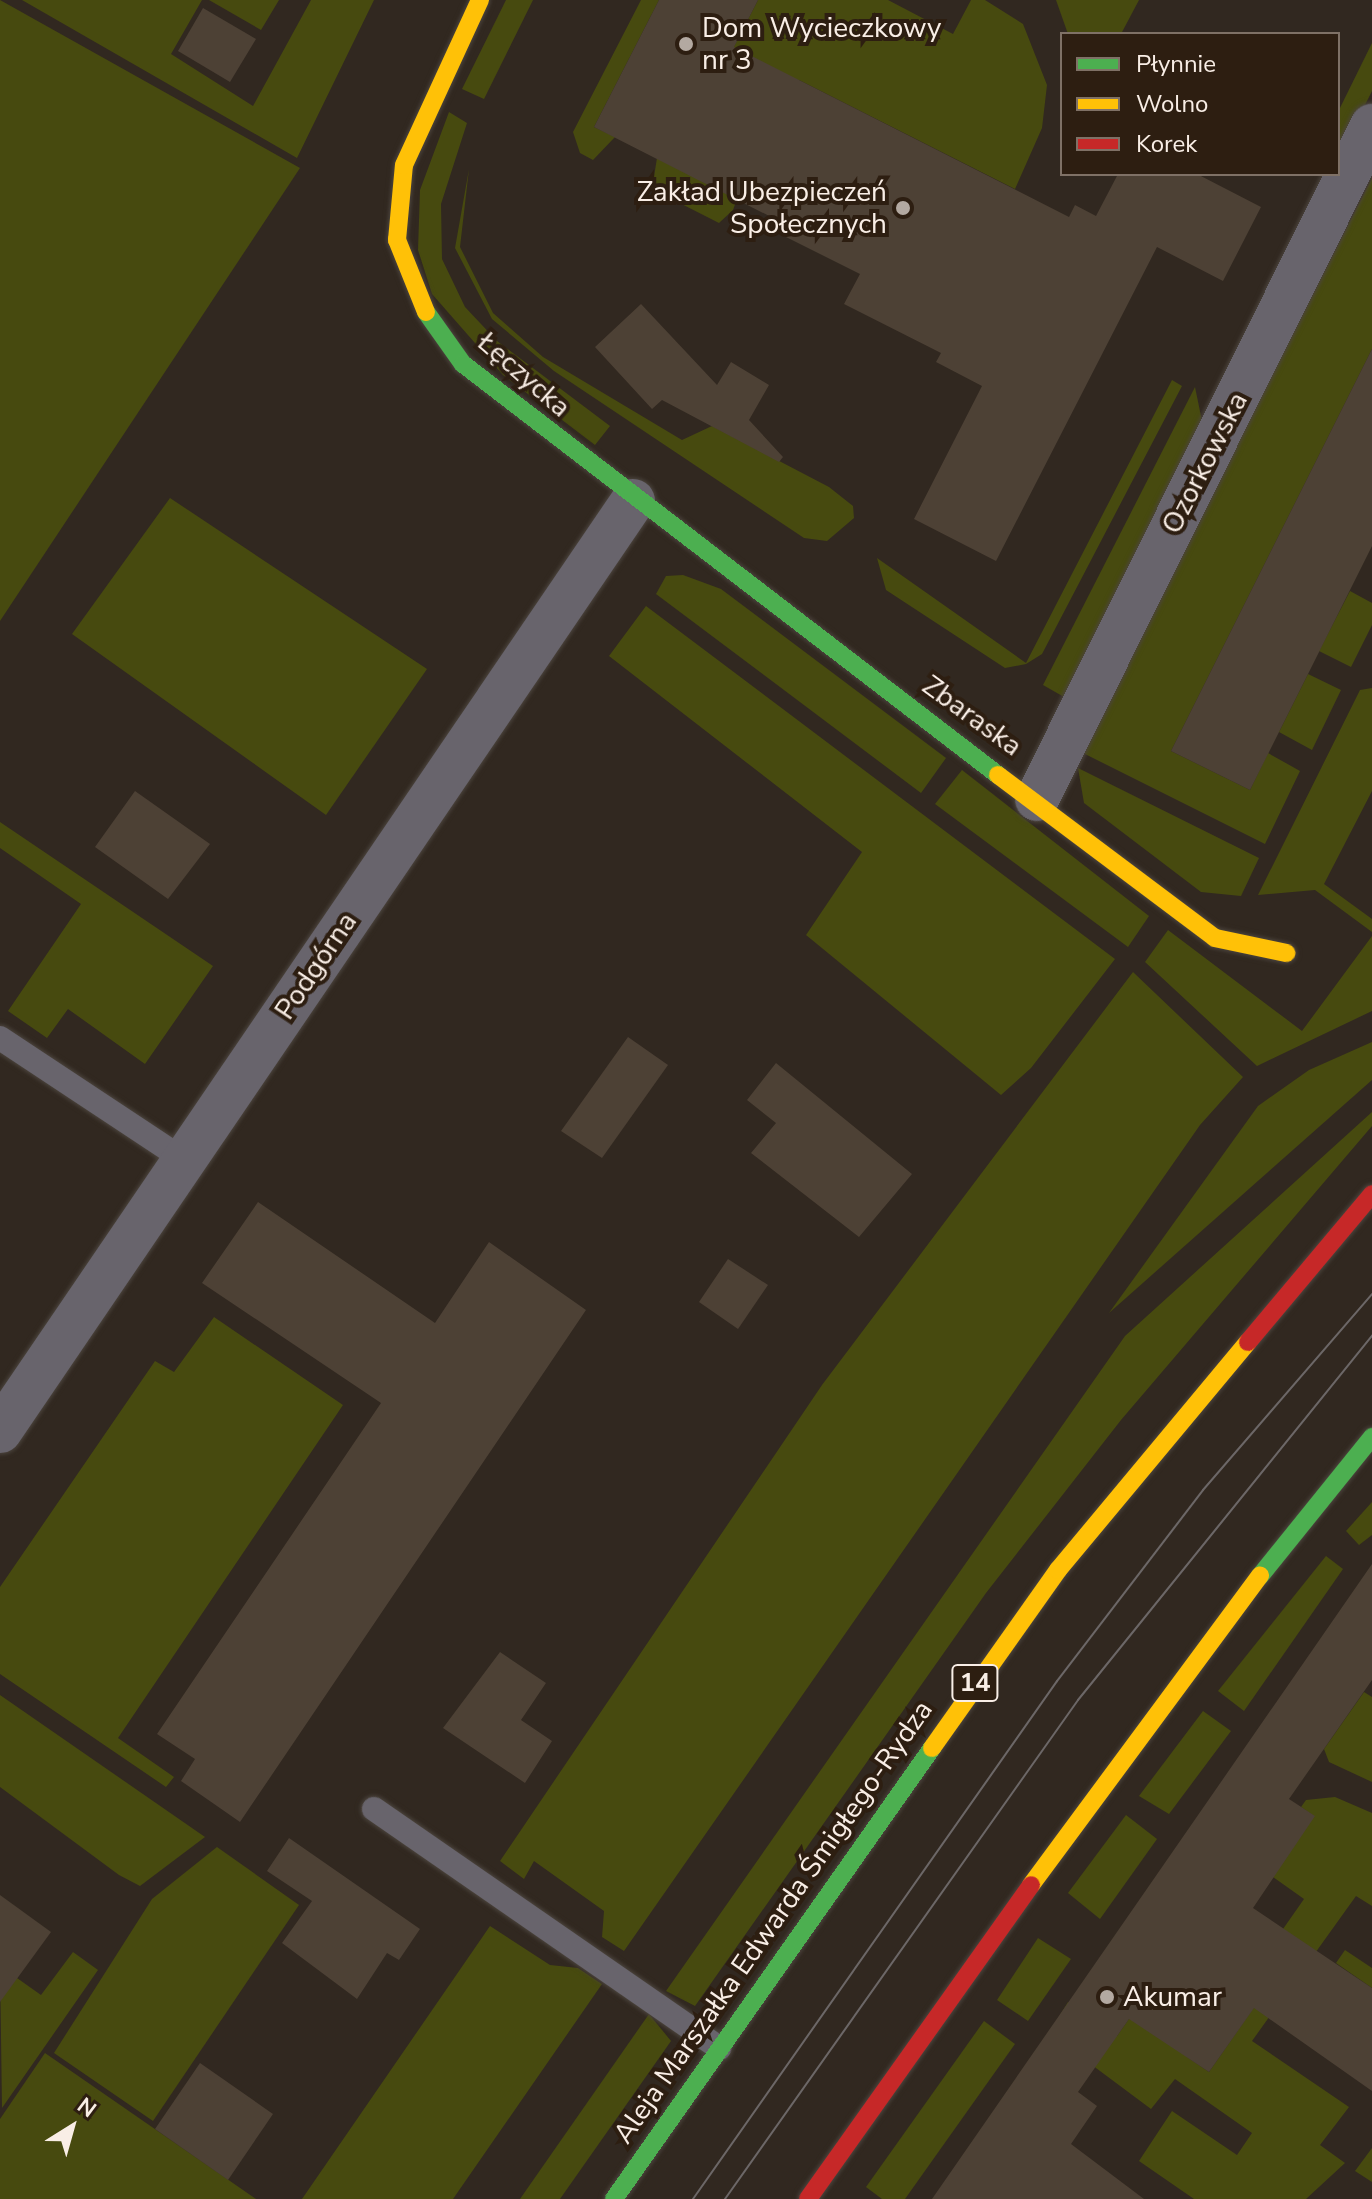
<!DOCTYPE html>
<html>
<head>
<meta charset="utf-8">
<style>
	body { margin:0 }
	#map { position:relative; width:1372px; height:2199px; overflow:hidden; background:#312820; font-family:"Nunito Sans",sans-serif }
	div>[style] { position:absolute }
	.green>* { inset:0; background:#474a0f }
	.building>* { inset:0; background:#4d4135 }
	.roads { filter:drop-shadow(0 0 2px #4b443d) drop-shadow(0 0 2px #4b443d) }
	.lane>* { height:24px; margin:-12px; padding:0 12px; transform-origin:12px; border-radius:12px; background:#68646c }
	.street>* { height:44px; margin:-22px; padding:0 22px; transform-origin:22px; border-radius:22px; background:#68646c }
	.fast>* { height:18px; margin:-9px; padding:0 9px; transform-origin:9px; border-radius:9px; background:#4caf50 }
	.slow>* { height:18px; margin:-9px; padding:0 9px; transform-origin:9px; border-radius:9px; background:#ffc107 }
	.jam>* { height:18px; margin:-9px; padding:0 9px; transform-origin:9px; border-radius:9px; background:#c62828 }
	.tram>* { height:2px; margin:-1px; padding:0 1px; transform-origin:1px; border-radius:1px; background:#6c6767 }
	.dots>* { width:22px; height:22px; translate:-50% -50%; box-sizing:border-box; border:4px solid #2d1e11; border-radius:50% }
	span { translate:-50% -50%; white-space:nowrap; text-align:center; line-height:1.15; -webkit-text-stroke:8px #2d1e11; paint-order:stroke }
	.shield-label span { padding:2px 6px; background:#2d1e11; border:2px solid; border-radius:6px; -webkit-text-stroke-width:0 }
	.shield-label { font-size:26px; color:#f9eee6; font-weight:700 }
	.poi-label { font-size:28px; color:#f9eee6 }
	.left { translate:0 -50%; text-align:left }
	.right { translate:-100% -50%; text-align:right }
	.street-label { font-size:28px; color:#f9eee6 }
	.legend { position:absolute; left:1060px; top:32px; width:280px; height:144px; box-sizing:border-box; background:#2d1e11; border:2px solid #7f7166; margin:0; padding:10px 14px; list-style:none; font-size:24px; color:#f9eee6 }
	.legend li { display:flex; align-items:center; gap:16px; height:40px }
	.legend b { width:40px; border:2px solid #7f7166 }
	.north { position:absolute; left:32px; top:2087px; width:80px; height:80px; -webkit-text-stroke:6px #2d1e11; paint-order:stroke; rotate:37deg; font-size:22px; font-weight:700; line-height:32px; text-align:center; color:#f9eee6 }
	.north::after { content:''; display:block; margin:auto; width:28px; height:36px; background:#f9eee6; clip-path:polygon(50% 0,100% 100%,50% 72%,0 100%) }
</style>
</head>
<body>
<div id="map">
	<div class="green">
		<i style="clip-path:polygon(0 0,300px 168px,0 621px)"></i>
		<i style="clip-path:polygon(22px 0,202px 0,171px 54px,253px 106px,311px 0,374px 0,297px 158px)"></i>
		<i style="clip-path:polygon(209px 0,279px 0,261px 30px)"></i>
		<i style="clip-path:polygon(506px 0,533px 0,484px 99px,462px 89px)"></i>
		<i style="clip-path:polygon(641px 0,659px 0,594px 127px,615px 137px,593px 160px,580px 153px,573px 132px)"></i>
		<i style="clip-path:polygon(758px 0,888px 0,953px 34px,971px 0,985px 0,1023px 24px,1047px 85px,1042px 128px,1015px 189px,799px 80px,713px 87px)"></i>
		<i style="clip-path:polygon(1056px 0,1139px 0,1121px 34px,1068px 34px)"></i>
		<i style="clip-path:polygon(1372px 43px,1372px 91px,1338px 159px,1338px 112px)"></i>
		<i style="clip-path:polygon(449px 112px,467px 123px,441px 204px,442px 259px,465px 307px,497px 341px,610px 426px,595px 445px,503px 375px,432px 294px,418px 250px,420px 190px)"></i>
		<i style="clip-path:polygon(657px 158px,737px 199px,733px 210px,719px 223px,652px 189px)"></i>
		<i style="clip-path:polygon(469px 169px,460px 247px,493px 313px,543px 357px,682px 440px,712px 426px,829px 487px,853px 506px,854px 518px,827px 541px,804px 538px,554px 371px,492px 319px,455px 248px)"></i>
		<i style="clip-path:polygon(1372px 178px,1372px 349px,1171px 751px,1250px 790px,1268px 753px,1300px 771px,1265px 844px,1081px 752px)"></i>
		<i style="clip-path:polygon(1172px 380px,1182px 386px,1042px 654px,1026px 664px,1005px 668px,886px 590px,877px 558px,1026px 663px)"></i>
		<i style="clip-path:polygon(1195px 387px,1202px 421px,1064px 697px,1043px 685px)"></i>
		<i style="clip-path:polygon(170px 498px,427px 669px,326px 815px,72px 634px)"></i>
		<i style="clip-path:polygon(683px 575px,721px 589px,946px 758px,921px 793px,656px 594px,666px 576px)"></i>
		<i style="clip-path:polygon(1350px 591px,1372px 603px,1372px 625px,1351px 667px,1319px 651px)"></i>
		<i style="clip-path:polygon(646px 606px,1115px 959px,1031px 1068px,1001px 1095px,806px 935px,862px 852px,609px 656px)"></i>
		<i style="clip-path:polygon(1308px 674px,1341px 690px,1312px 750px,1279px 732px)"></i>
		<i style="clip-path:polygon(1372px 688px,1372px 791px,1324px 884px,1372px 919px,1372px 932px,1315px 890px,1258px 895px,1360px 690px)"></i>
		<i style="clip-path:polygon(1078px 768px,1259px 858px,1241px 896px,1201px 892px,1084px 803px)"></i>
		<i style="clip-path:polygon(962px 770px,1149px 916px,1128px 947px,935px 804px)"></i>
		<i style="clip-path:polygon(0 822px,213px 966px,145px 1064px,68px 1009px,47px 1038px,8px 1011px,81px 904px,0 848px)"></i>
		<i style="clip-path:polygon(1168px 930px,1302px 1031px,1372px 936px,1372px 1011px,1257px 1066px,1145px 962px)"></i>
		<i style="clip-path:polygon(1133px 972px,1243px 1077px,1200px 1125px,624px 1951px,602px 1937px,604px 1911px,534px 1861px,524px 1879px,500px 1861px,822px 1385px)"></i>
		<i style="clip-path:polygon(1372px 1042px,1372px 1080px,1109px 1313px,1258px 1106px,1309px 1070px)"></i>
		<i style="clip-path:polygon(1372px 1112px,1372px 1126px,1121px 1420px,986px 1593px,695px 2006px,666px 1991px,1125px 1336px)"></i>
		<i style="clip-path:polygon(214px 1317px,343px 1405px,118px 1738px,174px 1777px,166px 1787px,0 1674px,0 1587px,155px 1361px,174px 1372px)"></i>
		<i style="clip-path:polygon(1372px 1502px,1372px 1535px,1359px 1545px,1346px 1531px)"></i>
		<i style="clip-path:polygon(1326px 1556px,1343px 1569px,1244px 1711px,1218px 1691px)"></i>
		<i style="clip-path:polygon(1364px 1692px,1372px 1697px,1372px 1782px,1329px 1762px,1324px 1749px)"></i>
		<i style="clip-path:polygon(0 1695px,205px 1837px,140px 1886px,119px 1875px,0 1787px)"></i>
		<i style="clip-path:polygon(1203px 1711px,1231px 1731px,1169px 1814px,1139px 1796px)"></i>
		<i style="clip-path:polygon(1335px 1797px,1372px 1813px,1372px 1906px,1356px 1896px,1252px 2041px,1349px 2107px,1320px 2145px,1345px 2163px,1306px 2199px,1194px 2199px,1139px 2161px,1172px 2111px,1237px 2155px,1252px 2133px,1175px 2079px,1151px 2109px,1049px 2033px,1068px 2002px,1117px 2036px,1147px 1993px,1195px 2045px,1187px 2057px,1209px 2072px,1300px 1941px,1283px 1929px,1304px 1899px,1273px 1877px,1314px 1816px,1301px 1807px,1306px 1800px)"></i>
		<i style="clip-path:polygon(1126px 1815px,1157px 1839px,1100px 1919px,1068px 1893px)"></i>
		<i style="clip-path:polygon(217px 1847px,299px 1905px,153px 2121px,54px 2053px,152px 1899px)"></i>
		<i style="clip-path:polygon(490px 1926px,550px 1965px,578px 1968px,602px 1984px,453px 2199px,302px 2199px)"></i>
		<i style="clip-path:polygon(1038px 1938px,1071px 1959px,1028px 2021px,997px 2000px)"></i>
		<i style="clip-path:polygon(1345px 1950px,1372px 1968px,1372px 1988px,1336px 1963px)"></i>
		<i style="clip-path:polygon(73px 1952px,98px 1970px,2px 2108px,0 1966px,41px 1995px)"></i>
		<i style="clip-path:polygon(649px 2014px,671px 2041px,560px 2199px,520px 2199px)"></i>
		<i style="clip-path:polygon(984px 2021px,1015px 2044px,905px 2199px,882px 2199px,866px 2187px)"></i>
		<i style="clip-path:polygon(45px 2053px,256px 2199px,0 2199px,0 2119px)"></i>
		<i style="clip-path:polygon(1372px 2148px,1372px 2182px,1355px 2171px)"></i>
	</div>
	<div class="building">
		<i style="clip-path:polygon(659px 0,758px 0,734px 47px,1069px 217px,1075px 205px,1096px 216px,1118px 174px,1197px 174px,1261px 207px,1223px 281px,1157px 247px,996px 561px,914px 519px,982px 386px,936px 362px,941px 353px,844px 304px,860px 274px,774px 231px,779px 221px,594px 127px)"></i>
		<i style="clip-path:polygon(203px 8px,256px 39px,230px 82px,178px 51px)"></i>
		<i style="clip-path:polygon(641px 304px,717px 385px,731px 362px,769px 385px,749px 420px,783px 457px,779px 462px,662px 400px,652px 409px,595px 347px)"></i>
		<i style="clip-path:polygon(1372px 349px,1372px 546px,1250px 790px,1171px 751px)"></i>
		<i style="clip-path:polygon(135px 791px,210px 844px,168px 899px,95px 847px)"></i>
		<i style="clip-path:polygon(628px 1037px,668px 1065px,602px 1158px,561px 1131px)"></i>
		<i style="clip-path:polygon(776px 1063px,912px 1174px,859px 1237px,751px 1153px,776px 1123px,747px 1100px)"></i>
		<i style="clip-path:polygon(258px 1202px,435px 1323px,489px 1242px,586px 1310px,240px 1822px,181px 1781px,195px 1759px,157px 1734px,381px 1403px,202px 1283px)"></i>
		<i style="clip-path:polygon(728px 1259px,768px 1285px,738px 1329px,699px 1302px)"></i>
		<i style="clip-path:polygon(1372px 1564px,1372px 1680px,1289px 1799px,1315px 1816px,1253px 1908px,1372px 1988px,1372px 2091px,1254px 2008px,1209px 2072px,1129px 2019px,1078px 2092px,1097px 2106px,1071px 2144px,1144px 2199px,932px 2199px)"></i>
		<i style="clip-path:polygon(500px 1652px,546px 1683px,521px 1720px,552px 1741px,525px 1783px,443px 1728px)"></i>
		<i style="clip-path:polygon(289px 1838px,420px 1929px,399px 1960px,387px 1953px,357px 1999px,282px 1943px,312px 1901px,267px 1871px)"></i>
		<i style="clip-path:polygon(0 1895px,51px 1932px,0 2002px)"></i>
		<i style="clip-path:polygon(200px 2063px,273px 2114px,228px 2180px,155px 2129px)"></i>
	</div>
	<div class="roads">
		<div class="lane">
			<i style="left:0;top:1038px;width:221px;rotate:33.5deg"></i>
			<i style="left:374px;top:1809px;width:420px;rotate:34.7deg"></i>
		</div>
		<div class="street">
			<i style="left:1037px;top:799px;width:752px;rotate:-63.54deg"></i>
			<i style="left:0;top:1431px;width:1125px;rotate:-55.76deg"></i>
		</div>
		<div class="fast">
			<i style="left:426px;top:312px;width:64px;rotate:54.6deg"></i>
			<i style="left:463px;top:364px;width:675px;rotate:37.53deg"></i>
			<i style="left:1260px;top:1576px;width:179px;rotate:-51.1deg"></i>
			<i style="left:614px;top:2199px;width:552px;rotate:-54.81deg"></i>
		</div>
		<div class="slow">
			<i style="left:426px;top:312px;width:78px;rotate:-111.9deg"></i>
			<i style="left:397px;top:240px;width:75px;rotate:-84.7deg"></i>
			<i style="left:404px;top:165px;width:182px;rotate:-65.3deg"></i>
			<i style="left:998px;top:775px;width:271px;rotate:36.9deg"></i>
			<i style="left:1215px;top:938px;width:73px;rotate:11.9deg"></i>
			<i style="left:932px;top:1748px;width:218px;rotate:-54.7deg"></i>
			<i style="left:1058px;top:1570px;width:297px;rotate:-50.2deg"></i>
			<i style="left:1031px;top:1885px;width:385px;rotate:-53.5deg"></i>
		</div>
		<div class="jam">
			<i style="left:1248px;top:1342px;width:193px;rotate:-50deg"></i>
			<i style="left:808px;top:2199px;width:385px;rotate:-54.6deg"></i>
		</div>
	</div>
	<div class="tram">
		<i style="left:693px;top:2199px;width:633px;rotate:-54.9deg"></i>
		<i style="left:1057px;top:1681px;width:240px;rotate:-52.6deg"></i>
		<i style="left:1203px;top:1490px;width:259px;rotate:-49.2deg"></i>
		<i style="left:725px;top:2199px;width:611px;rotate:-54.72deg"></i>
		<i style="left:1078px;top:1700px;width:469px;rotate:-51.1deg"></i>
	</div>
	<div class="dots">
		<i style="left:686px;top:44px;background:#b3a9a1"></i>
		<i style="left:903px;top:208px;background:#b3a9a1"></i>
		<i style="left:1107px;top:1997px;background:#b3a9a1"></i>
	</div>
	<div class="shield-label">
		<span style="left:975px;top:1683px">14</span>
	</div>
	<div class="poi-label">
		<span class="left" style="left:702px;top:44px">Dom Wycieczkowy<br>nr 3</span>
		<span class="right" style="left:887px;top:208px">Zakład Ubezpieczeń<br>Społecznych</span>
		<span class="left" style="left:1123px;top:1997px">Akumar</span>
	</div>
	<div class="street-label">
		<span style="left:524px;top:375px;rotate:41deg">Łęczycka</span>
		<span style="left:1205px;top:463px;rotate:-63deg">Ozorkowska</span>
		<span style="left:972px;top:716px;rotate:36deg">Zbaraska</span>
		<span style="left:316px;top:966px;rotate:-56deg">Podgórna</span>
		<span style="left:773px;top:1922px;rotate:-55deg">Aleja Marszałka Edwarda Śmigłego-Rydza</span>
	</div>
	<ul class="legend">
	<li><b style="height:10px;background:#4caf50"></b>Płynnie</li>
	<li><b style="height:10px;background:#ffc107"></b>Wolno</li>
	<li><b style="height:10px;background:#c62828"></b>Korek</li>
	</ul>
	<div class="north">N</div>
</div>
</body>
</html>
